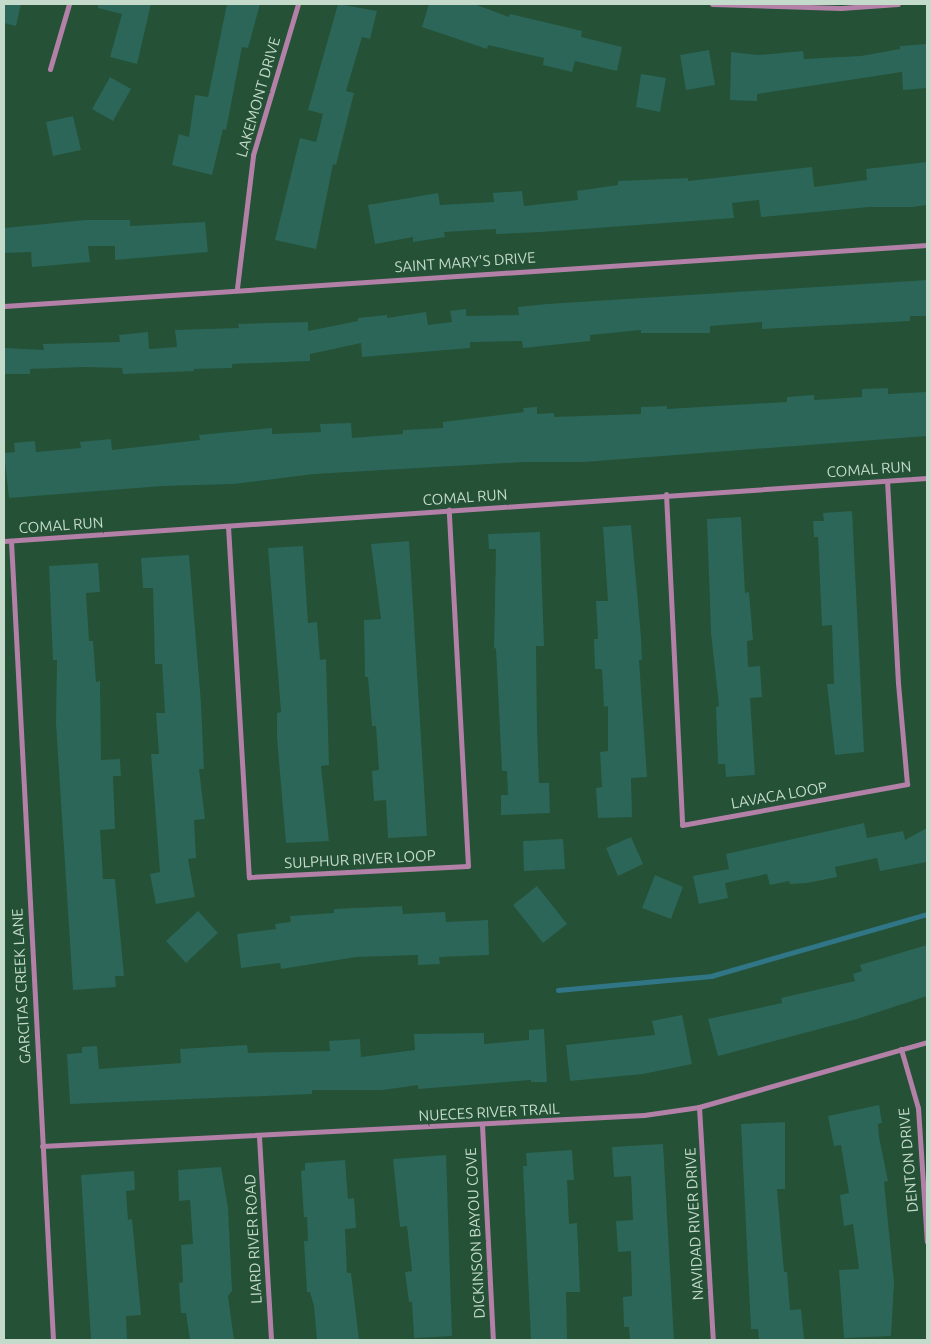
<!DOCTYPE html>
<html>
<head>
<meta charset="utf-8">
<style>
	body { margin:0 }
	#map { position:relative; width:931px; height:1344px; overflow:hidden; background:#255136; font-family:Ubuntu,sans-serif }
	div>[style] { position:absolute }
	.stream>* { height:4.5px; margin:-2.25px; padding:0 2.25px; transform-origin:2.25px; border-radius:2.25px; background:#307686 }
	.building>* { inset:0; background:#2b6658 }
	.minor>* { height:5px; margin:-2.5px; padding:0 2.5px; transform-origin:2.5px; border-radius:2.5px; background:#b380a8 }
	span { translate:-50% -50%; white-space:nowrap; text-align:center; line-height:1.15; -webkit-text-stroke:4.5px #255136; paint-order:stroke }
	.street-label { font-size:15px; color:#c4dbcb }
	.frame { position:absolute; inset:0; border:5px solid #c4dbcb; pointer-events:none }
</style>
</head>
<body>
<div id="map">
	<div class="stream">
		<i style="left:558px;top:990px;width:154px;rotate:-5.2deg"></i>
		<i style="left:711px;top:976px;width:225px;rotate:-16deg"></i>
	</div>
	<div class="building">
		<i style="clip-path:polygon(4px 4px,21px 4px,16px 26px,4px 23px)"></i>
		<i style="clip-path:polygon(98px 4px,151px 4px,137px 64px,110px 57px,122px 14px,98px 8px)"></i>
		<i style="clip-path:polygon(227px 4px,260px 4px,248px 48px,242px 47px,226px 130px,223px 129px,212px 175px,172px 165px,179px 134px,189px 137px,195px 95px,208px 97px)"></i>
		<i style="clip-path:polygon(338px 4px,377px 11px,370px 39px,362px 37px,346px 91px,354px 93px,336px 165px,333px 164px,316px 249px,275px 240px,300px 138px,316px 142px,323px 114px,308px 110px)"></i>
		<i style="clip-path:polygon(429px 4px,474px 4px,509px 17px,510px 14px,582px 31px,581px 37px,622px 47px,617px 71px,575px 61px,572px 72px,543px 65px,544px 58px,488px 45px,487px 49px,422px 27px)"></i>
		<i style="clip-path:polygon(927px 44px,927px 88px,903px 90px,902px 72px,757px 94px,757px 101px,730px 100px,731px 52px,758px 55px,803px 51px,804px 59px,861px 56px,900px 49px,900px 46px)"></i>
		<i style="clip-path:polygon(709px 50px,715px 85px,686px 90px,680px 55px)"></i>
		<i style="clip-path:polygon(641px 74px,666px 78px,660px 112px,636px 107px)"></i>
		<i style="clip-path:polygon(110px 77px,131px 89px,113px 121px,92px 109px)"></i>
		<i style="clip-path:polygon(73px 116px,81px 150px,53px 156px,46px 122px)"></i>
		<i style="clip-path:polygon(927px 162px,927px 205px,912px 207px,869px 207px,761px 217px,759px 200px,732px 203px,734px 218px,541px 232px,496px 234px,496px 229px,444px 232px,445px 237px,413px 242px,413px 237px,375px 244px,368px 205px,438px 193px,440px 205px,494px 202px,493px 193px,522px 191px,524px 206px,578px 200px,577px 191px,618px 185px,618px 181px,688px 178px,688px 181px,812px 167px,814px 187px,867px 180px,866px 169px)"></i>
		<i style="clip-path:polygon(86px 220px,130px 220px,130px 226px,205px 222px,208px 252px,115px 260px,115px 246px,88px 246px,90px 262px,32px 267px,31px 252px,4px 253px,4px 228px)"></i>
		<i style="clip-path:polygon(927px 280px,927px 316px,910px 316px,910px 321px,762px 329px,762px 322px,710px 326px,710px 333px,641px 333px,641px 330px,590px 335px,590px 341px,523px 348px,522px 341px,470px 342px,470px 348px,362px 357px,361px 343px,310px 354px,310px 361px,232px 364px,232px 368px,194px 369px,194px 371px,123px 374px,122px 368px,84px 367px,30px 369px,30px 374px,4px 374px,5px 348px,44px 350px,43px 344px,120px 342px,119px 335px,148px 332px,149px 349px,177px 347px,175px 330px,239px 328px,238px 324px,308px 322px,308px 331px,358px 321px,358px 318px,387px 315px,387px 318px,426px 312px,428px 325px,452px 322px,450px 311px,466px 309px,466px 316px,519px 315px,518px 307px,547px 304px)"></i>
		<i style="clip-path:polygon(888px 388px,888px 394px,926px 392px,927px 436px,584px 462px,525px 462px,314px 474px,233px 484px,162px 486px,9px 498px,4px 453px,15px 452px,14px 443px,35px 441px,36px 452px,81px 448px,80px 442px,111px 439px,112px 450px,200px 440px,199px 435px,241px 431px,272px 428px,272px 434px,321px 432px,320px 424px,351px 423px,352px 438px,403px 434px,403px 430px,443px 428px,443px 422px,524px 412px,523px 408px,537px 407px,537px 414px,554px 413px,554px 417px,641px 414px,641px 407px,667px 406px,667px 409px,733px 405px,787px 402px,787px 397px,814px 395px,814px 400px,862px 397px,862px 389px)"></i>
		<i style="clip-path:polygon(852px 511px,864px 752px,835px 755px,827px 684px,834px 684px,832px 625px,822px 626px,818px 537px,814px 537px,813px 521px,824px 521px,823px 513px)"></i>
		<i style="clip-path:polygon(741px 517px,745px 593px,749px 592px,753px 640px,747px 641px,748px 667px,760px 666px,762px 697px,750px 698px,755px 775px,726px 777px,725px 764px,718px 764px,716px 707px,719px 706px,711px 633px,707px 519px)"></i>
		<i style="clip-path:polygon(631px 525px,641px 637px,642px 660px,639px 660px,647px 777px,631px 778px,632px 817px,598px 818px,596px 788px,602px 787px,600px 752px,608px 751px,608px 706px,604px 707px,602px 669px,595px 669px,594px 639px,598px 639px,596px 601px,608px 601px,603px 527px)"></i>
		<i style="clip-path:polygon(540px 532px,544px 646px,536px 646px,537px 728px,539px 783px,549px 783px,550px 813px,501px 815px,501px 795px,508px 795px,507px 771px,502px 771px,496px 648px,494px 649px,496px 549px,489px 549px,488px 534px)"></i>
		<i style="clip-path:polygon(409px 541px,427px 836px,388px 838px,386px 800px,374px 801px,372px 771px,379px 770px,376px 726px,372px 726px,368px 677px,365px 677px,364px 620px,381px 619px,371px 544px)"></i>
		<i style="clip-path:polygon(303px 546px,308px 623px,317px 622px,320px 660px,326px 659px,329px 765px,321px 766px,329px 841px,286px 843px,277px 738px,277px 713px,281px 712px,268px 548px)"></i>
		<i style="clip-path:polygon(189px 555px,201px 703px,204px 769px,199px 769px,205px 819px,194px 820px,196px 858px,188px 859px,195px 897px,156px 904px,150px 874px,160px 872px,151px 754px,159px 754px,156px 713px,165px 713px,162px 664px,155px 664px,153px 588px,143px 588px,141px 558px)"></i>
		<i style="clip-path:polygon(98px 563px,100px 592px,86px 593px,89px 641px,93px 641px,96px 682px,100px 681px,101px 760px,120px 759px,121px 776px,113px 776px,115px 829px,100px 830px,103px 879px,115px 879px,124px 976px,115px 976px,116px 987px,73px 990px,56px 723px,57px 660px,53px 660px,49px 566px)"></i>
		<i style="clip-path:polygon(864px 823px,867px 838px,903px 831px,905px 840px,927px 828px,927px 862px,880px 871px,877px 858px,835px 867px,837px 877px,807px 883px,790px 884px,789px 881px,770px 885px,767px 874px,725px 883px,728px 898px,699px 904px,693px 876px,729px 869px,726px 854px)"></i>
		<i style="clip-path:polygon(631px 837px,643px 864px,618px 876px,606px 848px)"></i>
		<i style="clip-path:polygon(563px 839px,565px 869px,524px 871px,523px 841px)"></i>
		<i style="clip-path:polygon(655px 875px,683px 887px,671px 919px,642px 908px)"></i>
		<i style="clip-path:polygon(537px 886px,567px 924px,543px 943px,513px 905px)"></i>
		<i style="clip-path:polygon(402px 906px,403px 914px,445px 912px,446px 922px,488px 920px,489px 955px,439px 957px,440px 964px,418px 965px,418px 955px,356px 957px,281px 969px,280px 963px,241px 968px,237px 934px,276px 929px,275px 924px,291px 922px,290px 916px,334px 913px,334px 909px)"></i>
		<i style="clip-path:polygon(198px 911px,218px 933px,186px 963px,166px 941px)"></i>
		<i style="clip-path:polygon(927px 945px,927px 996px,857px 1019px,718px 1056px,708px 1019px,782px 1003px,781px 998px,855px 981px,853px 974px,862px 971px,860px 965px)"></i>
		<i style="clip-path:polygon(682px 1015px,692px 1064px,643px 1074px,570px 1081px,566px 1045px,655px 1035px,652px 1021px)"></i>
		<i style="clip-path:polygon(544px 1029px,547px 1082px,531px 1082px,531px 1080px,418px 1089px,418px 1085px,383px 1090px,312px 1090px,312px 1094px,70px 1104px,67px 1054px,82px 1053px,82px 1047px,97px 1046px,99px 1069px,181px 1063px,180px 1049px,247px 1045px,248px 1053px,330px 1051px,329px 1041px,360px 1039px,361px 1057px,415px 1050px,414px 1034px,484px 1033px,484px 1044px,529px 1040px,529px 1030px)"></i>
		<i style="clip-path:polygon(879px 1105px,882px 1123px,878px 1124px,879px 1137px,888px 1181px,884px 1182px,894px 1283px,891px 1336px,844px 1338px,839px 1270px,859px 1269px,853px 1224px,844px 1226px,840px 1195px,849px 1193px,841px 1145px,834px 1146px,828px 1116px)"></i>
		<i style="clip-path:polygon(785px 1122px,785px 1189px,777px 1189px,784px 1272px,787px 1272px,790px 1310px,801px 1309px,804px 1339px,759px 1340px,758px 1329px,751px 1329px,741px 1124px)"></i>
		<i style="clip-path:polygon(663px 1144px,674px 1340px,630px 1340px,629px 1327px,624px 1327px,623px 1297px,632px 1296px,631px 1251px,618px 1252px,616px 1221px,633px 1220px,631px 1176px,614px 1177px,612px 1147px)"></i>
		<i style="clip-path:polygon(572px 1150px,574px 1180px,567px 1180px,569px 1224px,577px 1223px,580px 1292px,566px 1292px,567px 1340px,531px 1340px,523px 1166px,527px 1166px,526px 1153px)"></i>
		<i style="clip-path:polygon(446px 1155px,452px 1336px,414px 1338px,412px 1302px,409px 1302px,405px 1272px,412px 1271px,407px 1226px,400px 1227px,393px 1159px)"></i>
		<i style="clip-path:polygon(345px 1160px,348px 1199px,354px 1198px,356px 1228px,345px 1229px,347px 1273px,351px 1273px,359px 1340px,317px 1340px,314px 1306px,310px 1292px,307px 1292px,304px 1241px,308px 1241px,307px 1217px,304px 1217px,301px 1171px,305px 1170px,305px 1163px)"></i>
		<i style="clip-path:polygon(221px 1167px,228px 1208px,232px 1291px,228px 1296px,234px 1340px,190px 1340px,186px 1313px,181px 1313px,179px 1283px,183px 1282px,181px 1245px,193px 1244px,190px 1200px,179px 1201px,178px 1170px)"></i>
		<i style="clip-path:polygon(134px 1171px,135px 1190px,126px 1191px,128px 1220px,132px 1219px,141px 1315px,126px 1316px,127px 1340px,91px 1340px,81px 1175px)"></i>
	</div>
	<div class="minor">
		<i style="left:712px;top:4px;width:129px;rotate:1.8deg"></i>
		<i style="left:841px;top:8px;width:57px;rotate:-4deg"></i>
		<i style="left:50px;top:69px;width:68px;rotate:-73.7deg"></i>
		<i style="left:237px;top:288px;width:134px;rotate:-83.1deg"></i>
		<i style="left:253px;top:155px;width:158px;rotate:-73.4deg"></i>
		<i style="left:4px;top:306px;width:925px;rotate:-3.78deg"></i>
		<i style="left:666px;top:494px;width:331px;rotate:87.2deg"></i>
		<i style="left:682px;top:825px;width:229px;rotate:-10.3deg"></i>
		<i style="left:907px;top:784px;width:101px;rotate:-95.1deg"></i>
		<i style="left:898px;top:683px;width:202px;rotate:-93.1deg"></i>
		<i style="left:228px;top:526px;width:352px;rotate:86.6deg"></i>
		<i style="left:249px;top:877px;width:219px;rotate:-2.9deg"></i>
		<i style="left:468px;top:866px;width:357px;rotate:-93.1deg"></i>
		<i style="left:4px;top:541px;width:925px;rotate:-3.9deg"></i>
		<i style="left:11px;top:541px;width:800px;rotate:86.99deg"></i>
		<i style="left:901px;top:1049px;width:61px;rotate:73.9deg"></i>
		<i style="left:918px;top:1108px;width:134px;rotate:86.2deg"></i>
		<i style="left:699px;top:1107px;width:233px;rotate:86.6deg"></i>
		<i style="left:482px;top:1125px;width:215px;rotate:87.1deg"></i>
		<i style="left:259px;top:1137px;width:203px;rotate:86.6deg"></i>
		<i style="left:42px;top:1146px;width:603px;rotate:-2.95deg"></i>
		<i style="left:644px;top:1115px;width:56px;rotate:-8.3deg"></i>
		<i style="left:699px;top:1107px;width:237px;rotate:-15.9deg"></i>
	</div>
	<div class="street-label">
		<span style="left:258px;top:97px;rotate:-74deg">LAKEMONT DRIVE</span>
		<span style="left:465px;top:262px;rotate:-4deg">SAINT MARY'S DRIVE</span>
		<span style="left:869px;top:469px;rotate:-4deg">COMAL RUN</span>
		<span style="left:465px;top:497px;rotate:-4deg">COMAL RUN</span>
		<span style="left:61px;top:525px;rotate:-4deg">COMAL RUN</span>
		<span style="left:779px;top:795px;rotate:-10deg">LAVACA LOOP</span>
		<span style="left:360px;top:859px;rotate:-3deg">SULPHUR RIVER LOOP</span>
		<span style="left:21px;top:986px;rotate:-93deg">GARCITAS CREEK LANE</span>
		<span style="left:489px;top:1112px;rotate:-3deg">NUECES RIVER TRAIL</span>
		<span style="left:908px;top:1160px;rotate:-95deg">DENTON DRIVE</span>
		<span style="left:694px;top:1224px;rotate:-93deg">NAVIDAD RIVER DRIVE</span>
		<span style="left:475px;top:1233px;rotate:-93deg">DICKINSON BAYOU COVE</span>
		<span style="left:253px;top:1239px;rotate:-93deg">LIARD RIVER ROAD</span>
	</div>
	<div class="frame"></div>
</div>
</body>
</html>
